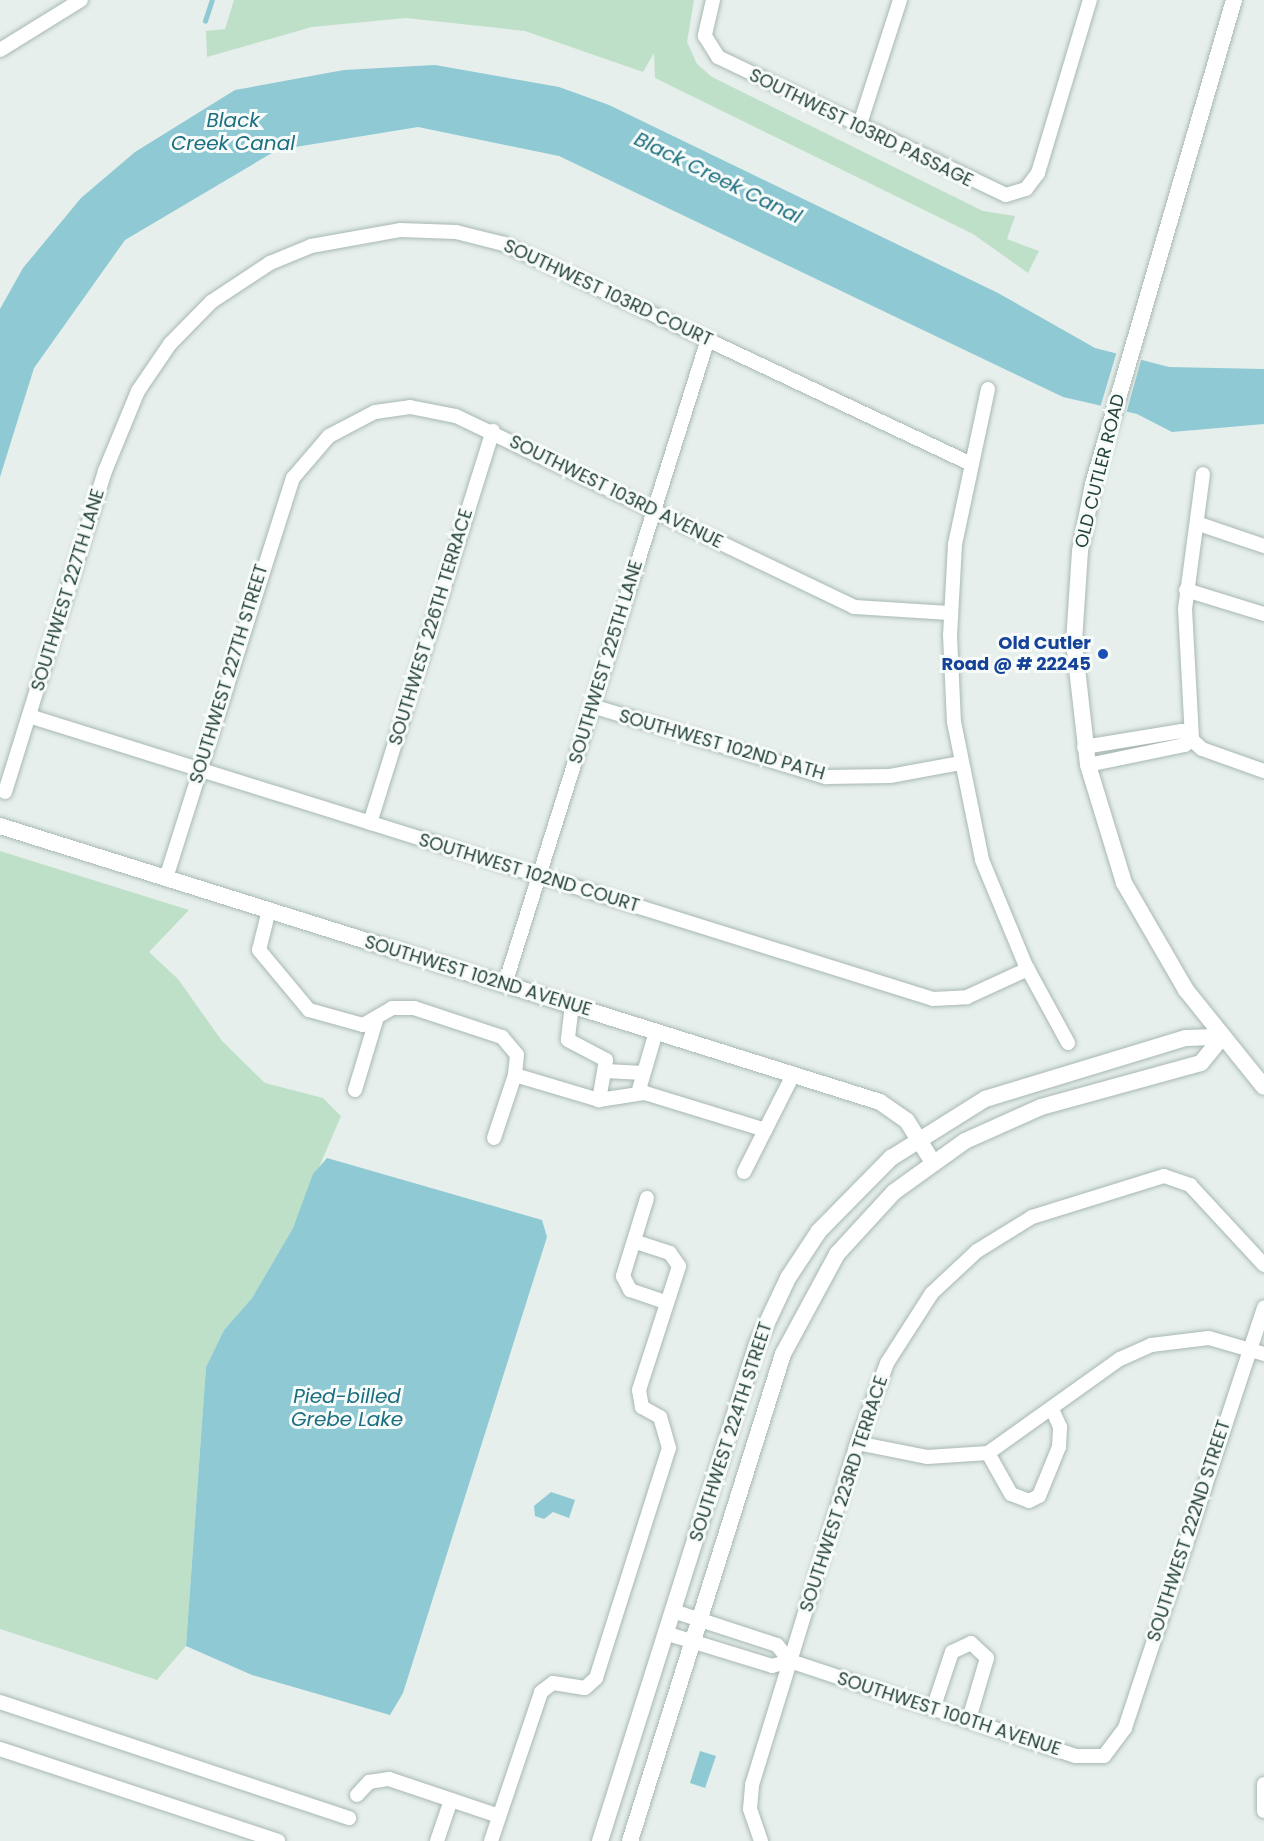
<!DOCTYPE html>
<html>
<head>
<meta charset="utf-8">
<style>
	body { margin:0 }
	#map { position:relative; width:1264px; height:1841px; overflow:hidden; background:#e6efeb; font-family:Poppins,sans-serif }
	div>[style] { position:absolute }
	.green>* { inset:0; background:#bfe0c8 }
	.water>* { inset:0; background:#8ec9d4 }
	.pier>* { inset:0; background:#e6efeb }
	.stream>* { height:4.5px; margin:-2.25px; padding:0 2.25px; transform-origin:2.25px; border-radius:2.25px; background:#8ec9d4 }
	.roads { filter:drop-shadow(0 0 2px #a8b8b2) drop-shadow(0 0 2px #a8b8b2) }
	.minor>* { height:14px; margin:-7px; padding:0 7px; transform-origin:7px; border-radius:7px; background:#fff }
	.tertiary>* { height:16px; margin:-8px; padding:0 8px; transform-origin:8px; border-radius:8px; background:#fff }
	.dots>* { width:16px; height:16px; translate:-50% -50%; box-sizing:border-box; border:3px solid #f7fbf9; border-radius:50% }
	span { translate:-50% -50%; white-space:nowrap; text-align:center; line-height:1.15; -webkit-text-stroke:6px #f7fbf9; paint-order:stroke }
	.street-label { font-size:18px; color:#24423a }
	.transit-label { font-size:18px; color:#164399; font-weight:700 }
	.right { translate:-100% -50%; text-align:right }
	.water-label { font-size:20px; color:#1c6f80; font-style:italic }
</style>
</head>
<body>
<div id="map">
	<div class="green">
		<i style="clip-path:polygon(234px 0,694px 0,687px 42px,697px 64px,712px 77px,983px 211px,1015px 216px,1007px 239px,1039px 251px,1028px 273px,973px 234px,655px 78px,654px 53px,643px 72px,525px 31px,406px 18px,312px 27px,207px 57px,206px 31px,225px 29px)"></i>
		<i style="clip-path:polygon(0 851px,189px 910px,149px 952px,178px 979px,222px 1041px,265px 1083px,323px 1098px,341px 1116px,293px 1228px,252px 1298px,224px 1330px,206px 1367px,186px 1646px,157px 1680px,0 1629px)"></i>
	</div>
	<div class="water">
		<i style="clip-path:polygon(435px 65px,559px 87px,609px 105px,998px 293px,1095px 348px,1169px 367px,1264px 369px,1264px 424px,1172px 432px,1137px 414px,1063px 397px,559px 156px,418px 127px,277px 150px,125px 240px,34px 368px,0 477px,0 309px,23px 268px,81px 198px,135px 152px,235px 90px,344px 70px)"></i>
		<i style="clip-path:polygon(327px 1158px,542px 1220px,547px 1237px,403px 1693px,390px 1715px,252px 1675px,186px 1646px,206px 1367px,224px 1330px,252px 1298px,293px 1228px,313px 1174px)"></i>
		<i style="clip-path:polygon(551px 1492px,575px 1500px,569px 1518px,553px 1512px,544px 1519px,535px 1516px,534px 1506px)"></i>
		<i style="clip-path:polygon(700px 1751px,716px 1756px,705px 1788px,690px 1783px)"></i>
	</div>
	<div class="pier">
		<i style="clip-path:polygon(1117px 351px,1142px 357px,1126px 414px,1100px 408px)"></i>
	</div>
	<div class="stream">
		<i style="left:205px;top:21px;width:22px;rotate:-72deg"></i>
	</div>
	<div class="roads">
		<div class="minor">
			<i style="left:713px;top:0;width:37px;rotate:103deg"></i>
			<i style="left:705px;top:36px;width:25px;rotate:58deg"></i>
			<i style="left:718px;top:57px;width:319px;rotate:25.6deg"></i>
			<i style="left:1006px;top:195px;width:21px;rotate:-17deg"></i>
			<i style="left:1026px;top:189px;width:20px;rotate:-53deg"></i>
			<i style="left:1038px;top:173px;width:181px;rotate:-73.3deg"></i>
			<i style="left:0;top:50px;width:95px;rotate:-31.7deg"></i>
			<i style="left:859px;top:127px;width:133px;rotate:-72.1deg"></i>
			<i style="left:988px;top:389px;width:158px;rotate:102deg"></i>
			<i style="left:955px;top:544px;width:91px;rotate:93.1deg"></i>
			<i style="left:950px;top:635px;width:87px;rotate:87.4deg"></i>
			<i style="left:954px;top:722px;width:141px;rotate:78.5deg"></i>
			<i style="left:982px;top:860px;width:113px;rotate:67.5deg"></i>
			<i style="left:1025px;top:964px;width:90px;rotate:61.4deg"></i>
			<i style="left:1199px;top:524px;width:69px;rotate:18.7deg"></i>
			<i style="left:1186px;top:590px;width:82px;rotate:17.1deg"></i>
			<i style="left:592px;top:706px;width:245px;rotate:16.9deg"></i>
			<i style="left:826px;top:777px;width:64px;rotate:-0.9deg"></i>
			<i style="left:890px;top:776px;width:71px;rotate:-10.5deg"></i>
			<i style="left:29px;top:716px;width:947px;rotate:17.38deg"></i>
			<i style="left:933px;top:999px;width:34px;rotate:-3deg"></i>
			<i style="left:967px;top:997px;width:67px;rotate:-24.7deg"></i>
			<i style="left:1192px;top:738px;width:129px;rotate:-93.1deg"></i>
			<i style="left:1185px;top:609px;width:136px;rotate:-82.4deg"></i>
			<i style="left:1084px;top:747px;width:99px;rotate:-9.3deg"></i>
			<i style="left:1182px;top:731px;width:27px;rotate:42deg"></i>
			<i style="left:1202px;top:749px;width:66px;rotate:19.5deg"></i>
			<i style="left:1088px;top:765px;width:99px;rotate:-11.7deg"></i>
			<i style="left:1185px;top:745px;width:10px;rotate:-45deg"></i>
			<i style="left:5px;top:792px;width:336px;rotate:-72.7deg"></i>
			<i style="left:105px;top:471px;width:87px;rotate:-67.6deg"></i>
			<i style="left:138px;top:391px;width:57px;rotate:-55.8deg"></i>
			<i style="left:170px;top:344px;width:59px;rotate:-45.7deg"></i>
			<i style="left:211px;top:302px;width:71px;rotate:-33.5deg"></i>
			<i style="left:270px;top:263px;width:44px;rotate:-22.5deg"></i>
			<i style="left:311px;top:246px;width:90px;rotate:-10.2deg"></i>
			<i style="left:400px;top:230px;width:56px;rotate:2deg"></i>
			<i style="left:456px;top:232px;width:49px;rotate:14deg"></i>
			<i style="left:504px;top:244px;width:514px;rotate:25.22deg"></i>
			<i style="left:370px;top:823px;width:411px;rotate:-72.6deg"></i>
			<i style="left:166px;top:878px;width:420px;rotate:-72.4deg"></i>
			<i style="left:293px;top:478px;width:55px;rotate:-49.4deg"></i>
			<i style="left:329px;top:436px;width:52px;rotate:-27.6deg"></i>
			<i style="left:375px;top:412px;width:35px;rotate:-8deg"></i>
			<i style="left:410px;top:407px;width:47px;rotate:11.1deg"></i>
			<i style="left:456px;top:416px;width:441px;rotate:25.6deg"></i>
			<i style="left:854px;top:607px;width:96px;rotate:3.6deg"></i>
			<i style="left:269px;top:910px;width:41px;rotate:104deg"></i>
			<i style="left:259px;top:950px;width:78px;rotate:50.2deg"></i>
			<i style="left:309px;top:1010px;width:56px;rotate:15.5deg"></i>
			<i style="left:363px;top:1025px;width:34px;rotate:-30deg"></i>
			<i style="left:392px;top:1008px;width:22px"></i>
			<i style="left:414px;top:1008px;width:93px;rotate:18.2deg"></i>
			<i style="left:502px;top:1037px;width:23px;rotate:50deg"></i>
			<i style="left:517px;top:1055px;width:20px;rotate:96deg"></i>
			<i style="left:515px;top:1075px;width:88px;rotate:16.6deg"></i>
			<i style="left:599px;top:1100px;width:47px;rotate:-8.7deg"></i>
			<i style="left:645px;top:1093px;width:126px;rotate:17.1deg"></i>
			<i style="left:505px;top:984px;width:676px;rotate:-72.53deg"></i>
			<i style="left:572px;top:1005px;width:35px;rotate:97deg"></i>
			<i style="left:568px;top:1040px;width:43px;rotate:27.8deg"></i>
			<i style="left:606px;top:1060px;width:41px;rotate:99.9deg"></i>
			<i style="left:606px;top:1071px;width:37px;rotate:3deg"></i>
			<i style="left:355px;top:1090px;width:76px;rotate:-73.2deg"></i>
			<i style="left:638px;top:1093px;width:64px;rotate:-73.6deg"></i>
			<i style="left:494px;top:1138px;width:66px;rotate:-71.6deg"></i>
			<i style="left:744px;top:1172px;width:109px;rotate:-63.2deg"></i>
			<i style="left:647px;top:1198px;width:82px;rotate:107.1deg"></i>
			<i style="left:623px;top:1276px;width:16px;rotate:63deg"></i>
			<i style="left:630px;top:1290px;width:39px;rotate:19deg"></i>
			<i style="left:857px;top:1443px;width:71px;rotate:11.3deg"></i>
			<i style="left:927px;top:1457px;width:61px;rotate:-3.8deg"></i>
			<i style="left:988px;top:1453px;width:162px;rotate:-35.5deg"></i>
			<i style="left:1120px;top:1359px;width:34px;rotate:-24deg"></i>
			<i style="left:1151px;top:1345px;width:58px;rotate:-6.9deg"></i>
			<i style="left:1209px;top:1338px;width:57px;rotate:16.2deg"></i>
			<i style="left:988px;top:1453px;width:47px;rotate:60.7deg"></i>
			<i style="left:1011px;top:1494px;width:19px;rotate:21deg"></i>
			<i style="left:1029px;top:1501px;width:11px;rotate:-27deg"></i>
			<i style="left:1039px;top:1496px;width:53px;rotate:-67.8deg"></i>
			<i style="left:1059px;top:1447px;width:20px;rotate:-87deg"></i>
			<i style="left:1060px;top:1427px;width:20px;rotate:-114deg"></i>
			<i style="left:673px;top:1611px;width:109px;rotate:18.1deg"></i>
			<i style="left:777px;top:1645px;width:21px;rotate:51deg"></i>
			<i style="left:665px;top:1633px;width:112px;rotate:17.1deg"></i>
			<i style="left:772px;top:1666px;width:19px;rotate:-16deg"></i>
			<i style="left:790px;top:1661px;width:301px;rotate:18.4deg"></i>
			<i style="left:1076px;top:1756px;width:28px"></i>
			<i style="left:1104px;top:1756px;width:35px;rotate:-53deg"></i>
			<i style="left:1125px;top:1728px;width:443px;rotate:-71.7deg"></i>
			<i style="left:0;top:1702px;width:368px;rotate:18.4deg"></i>
			<i style="left:933px;top:1709px;width:60px;rotate:-71.6deg"></i>
			<i style="left:952px;top:1652px;width:21px;rotate:-25deg"></i>
			<i style="left:971px;top:1643px;width:22px;rotate:43deg"></i>
			<i style="left:987px;top:1658px;width:64px;rotate:106.4deg"></i>
			<i style="left:0;top:1749px;width:293px;rotate:18.3deg"></i>
			<i style="left:1264px;top:1784px;width:27px;rotate:90deg"></i>
			<i style="left:357px;top:1795px;width:18px;rotate:-47deg"></i>
			<i style="left:369px;top:1782px;width:20px;rotate:-9deg"></i>
			<i style="left:389px;top:1779px;width:116px;rotate:18.6deg"></i>
			<i style="left:437px;top:1841px;width:43px;rotate:-71.1deg"></i>
			<i style="left:491px;top:1841px;width:157px;rotate:-71.4deg"></i>
			<i style="left:541px;top:1692px;width:15px;rotate:-37deg"></i>
			<i style="left:553px;top:1683px;width:32px;rotate:9deg"></i>
			<i style="left:585px;top:1688px;width:15px;rotate:-42deg"></i>
			<i style="left:596px;top:1678px;width:241px;rotate:-72.4deg"></i>
			<i style="left:669px;top:1448px;width:32px;rotate:-106deg"></i>
			<i style="left:660px;top:1417px;width:21px;rotate:-151deg"></i>
			<i style="left:642px;top:1407px;width:17px;rotate:-100deg"></i>
			<i style="left:639px;top:1390px;width:130px;rotate:-72.1deg"></i>
			<i style="left:679px;top:1266px;width:16px;rotate:-125deg"></i>
			<i style="left:670px;top:1253px;width:38px;rotate:-162deg"></i>
			<i style="left:761px;top:1841px;width:34px;rotate:-109deg"></i>
			<i style="left:750px;top:1809px;width:24px;rotate:-85deg"></i>
			<i style="left:752px;top:1785px;width:358px;rotate:-72.9deg"></i>
			<i style="left:857px;top:1443px;width:85px;rotate:-69.4deg"></i>
			<i style="left:887px;top:1363px;width:83px;rotate:-57.3deg"></i>
			<i style="left:932px;top:1293px;width:62px;rotate:-43deg"></i>
			<i style="left:977px;top:1251px;width:65px;rotate:-31.7deg"></i>
			<i style="left:1032px;top:1217px;width:138px;rotate:-17.3deg"></i>
			<i style="left:1164px;top:1176px;width:28px;rotate:19deg"></i>
			<i style="left:1190px;top:1185px;width:109px;rotate:47.2deg"></i>
		</div>
		<div class="tertiary">
			<i style="left:1234px;top:0;width:504px;rotate:106.24deg"></i>
			<i style="left:1093px;top:484px;width:68px;rotate:101deg"></i>
			<i style="left:1080px;top:551px;width:91px;rotate:93.8deg"></i>
			<i style="left:1074px;top:642px;width:124px;rotate:83.5deg"></i>
			<i style="left:1088px;top:765px;width:123px;rotate:73deg"></i>
			<i style="left:1124px;top:883px;width:124px;rotate:59.9deg"></i>
			<i style="left:1186px;top:990px;width:124px;rotate:51.2deg"></i>
			<i style="left:0;top:826px;width:922px;rotate:17.41deg"></i>
			<i style="left:880px;top:1102px;width:33px;rotate:35deg"></i>
			<i style="left:907px;top:1121px;width:47px;rotate:58deg"></i>
			<i style="left:600px;top:1841px;width:521px;rotate:-72.47deg"></i>
			<i style="left:757px;top:1344px;width:73px;rotate:-64.8deg"></i>
			<i style="left:788px;top:1278px;width:56px;rotate:-56.6deg"></i>
			<i style="left:819px;top:1231px;width:103px;rotate:-45.4deg"></i>
			<i style="left:891px;top:1158px;width:111px;rotate:-32.1deg"></i>
			<i style="left:985px;top:1099px;width:210px;rotate:-16.9deg"></i>
			<i style="left:1186px;top:1038px;width:36px;rotate:-2deg"></i>
			<i style="left:630px;top:1841px;width:510px;rotate:-72.56deg"></i>
			<i style="left:783px;top:1354px;width:114px;rotate:-61.6deg"></i>
			<i style="left:837px;top:1254px;width:84px;rotate:-47.4deg"></i>
			<i style="left:894px;top:1192px;width:87px;rotate:-35.7deg"></i>
			<i style="left:965px;top:1141px;width:83px;rotate:-24.1deg"></i>
			<i style="left:1041px;top:1107px;width:166px;rotate:-15.4deg"></i>
			<i style="left:1201px;top:1063px;width:33px;rotate:-51deg"></i>
		</div>
	</div>
	<div class="dots">
		<i style="left:1103px;top:654px;background:#1a4fb4"></i>
	</div>
	<div class="street-label">
		<span style="left:861px;top:128px;rotate:26deg">SOUTHWEST 103RD PASSAGE</span>
		<span style="left:608px;top:293px;rotate:25deg">SOUTHWEST 103RD COURT</span>
		<span style="left:1100px;top:471px;rotate:-76deg">OLD CUTLER ROAD</span>
		<span style="left:616px;top:492px;rotate:26deg">SOUTHWEST 103RD AVENUE</span>
		<span style="left:68px;top:590px;rotate:-73deg">SOUTHWEST 227TH LANE</span>
		<span style="left:431px;top:627px;rotate:-73deg">SOUTHWEST 226TH TERRACE</span>
		<span style="left:606px;top:662px;rotate:-73deg">SOUTHWEST 225TH LANE</span>
		<span style="left:229px;top:674px;rotate:-73deg">SOUTHWEST 227TH STREET</span>
		<span style="left:722px;top:745px;rotate:16deg">SOUTHWEST 102ND PATH</span>
		<span style="left:529px;top:873px;rotate:17deg">SOUTHWEST 102ND COURT</span>
		<span style="left:478px;top:976px;rotate:17deg">SOUTHWEST 102ND AVENUE</span>
		<span style="left:731px;top:1432px;rotate:-72deg">SOUTHWEST 224TH STREET</span>
		<span style="left:844px;top:1494px;rotate:-72deg">SOUTHWEST 223RD TERRACE</span>
		<span style="left:1189px;top:1531px;rotate:-72deg">SOUTHWEST 222ND STREET</span>
		<span style="left:949px;top:1714px;rotate:18deg">SOUTHWEST 100TH AVENUE</span>
	</div>
	<div class="transit-label">
		<span class="right" style="left:1091px;top:654px">Old Cutler<br>Road @ # 22245</span>
	</div>
	<div class="water-label">
		<span style="left:233px;top:132px">Black<br>Creek Canal</span>
		<span style="left:718px;top:178px;rotate:26deg">Black Creek Canal</span>
		<span style="left:347px;top:1408px">Pied-billed<br>Grebe Lake</span>
	</div>
</div>
</body>
</html>
